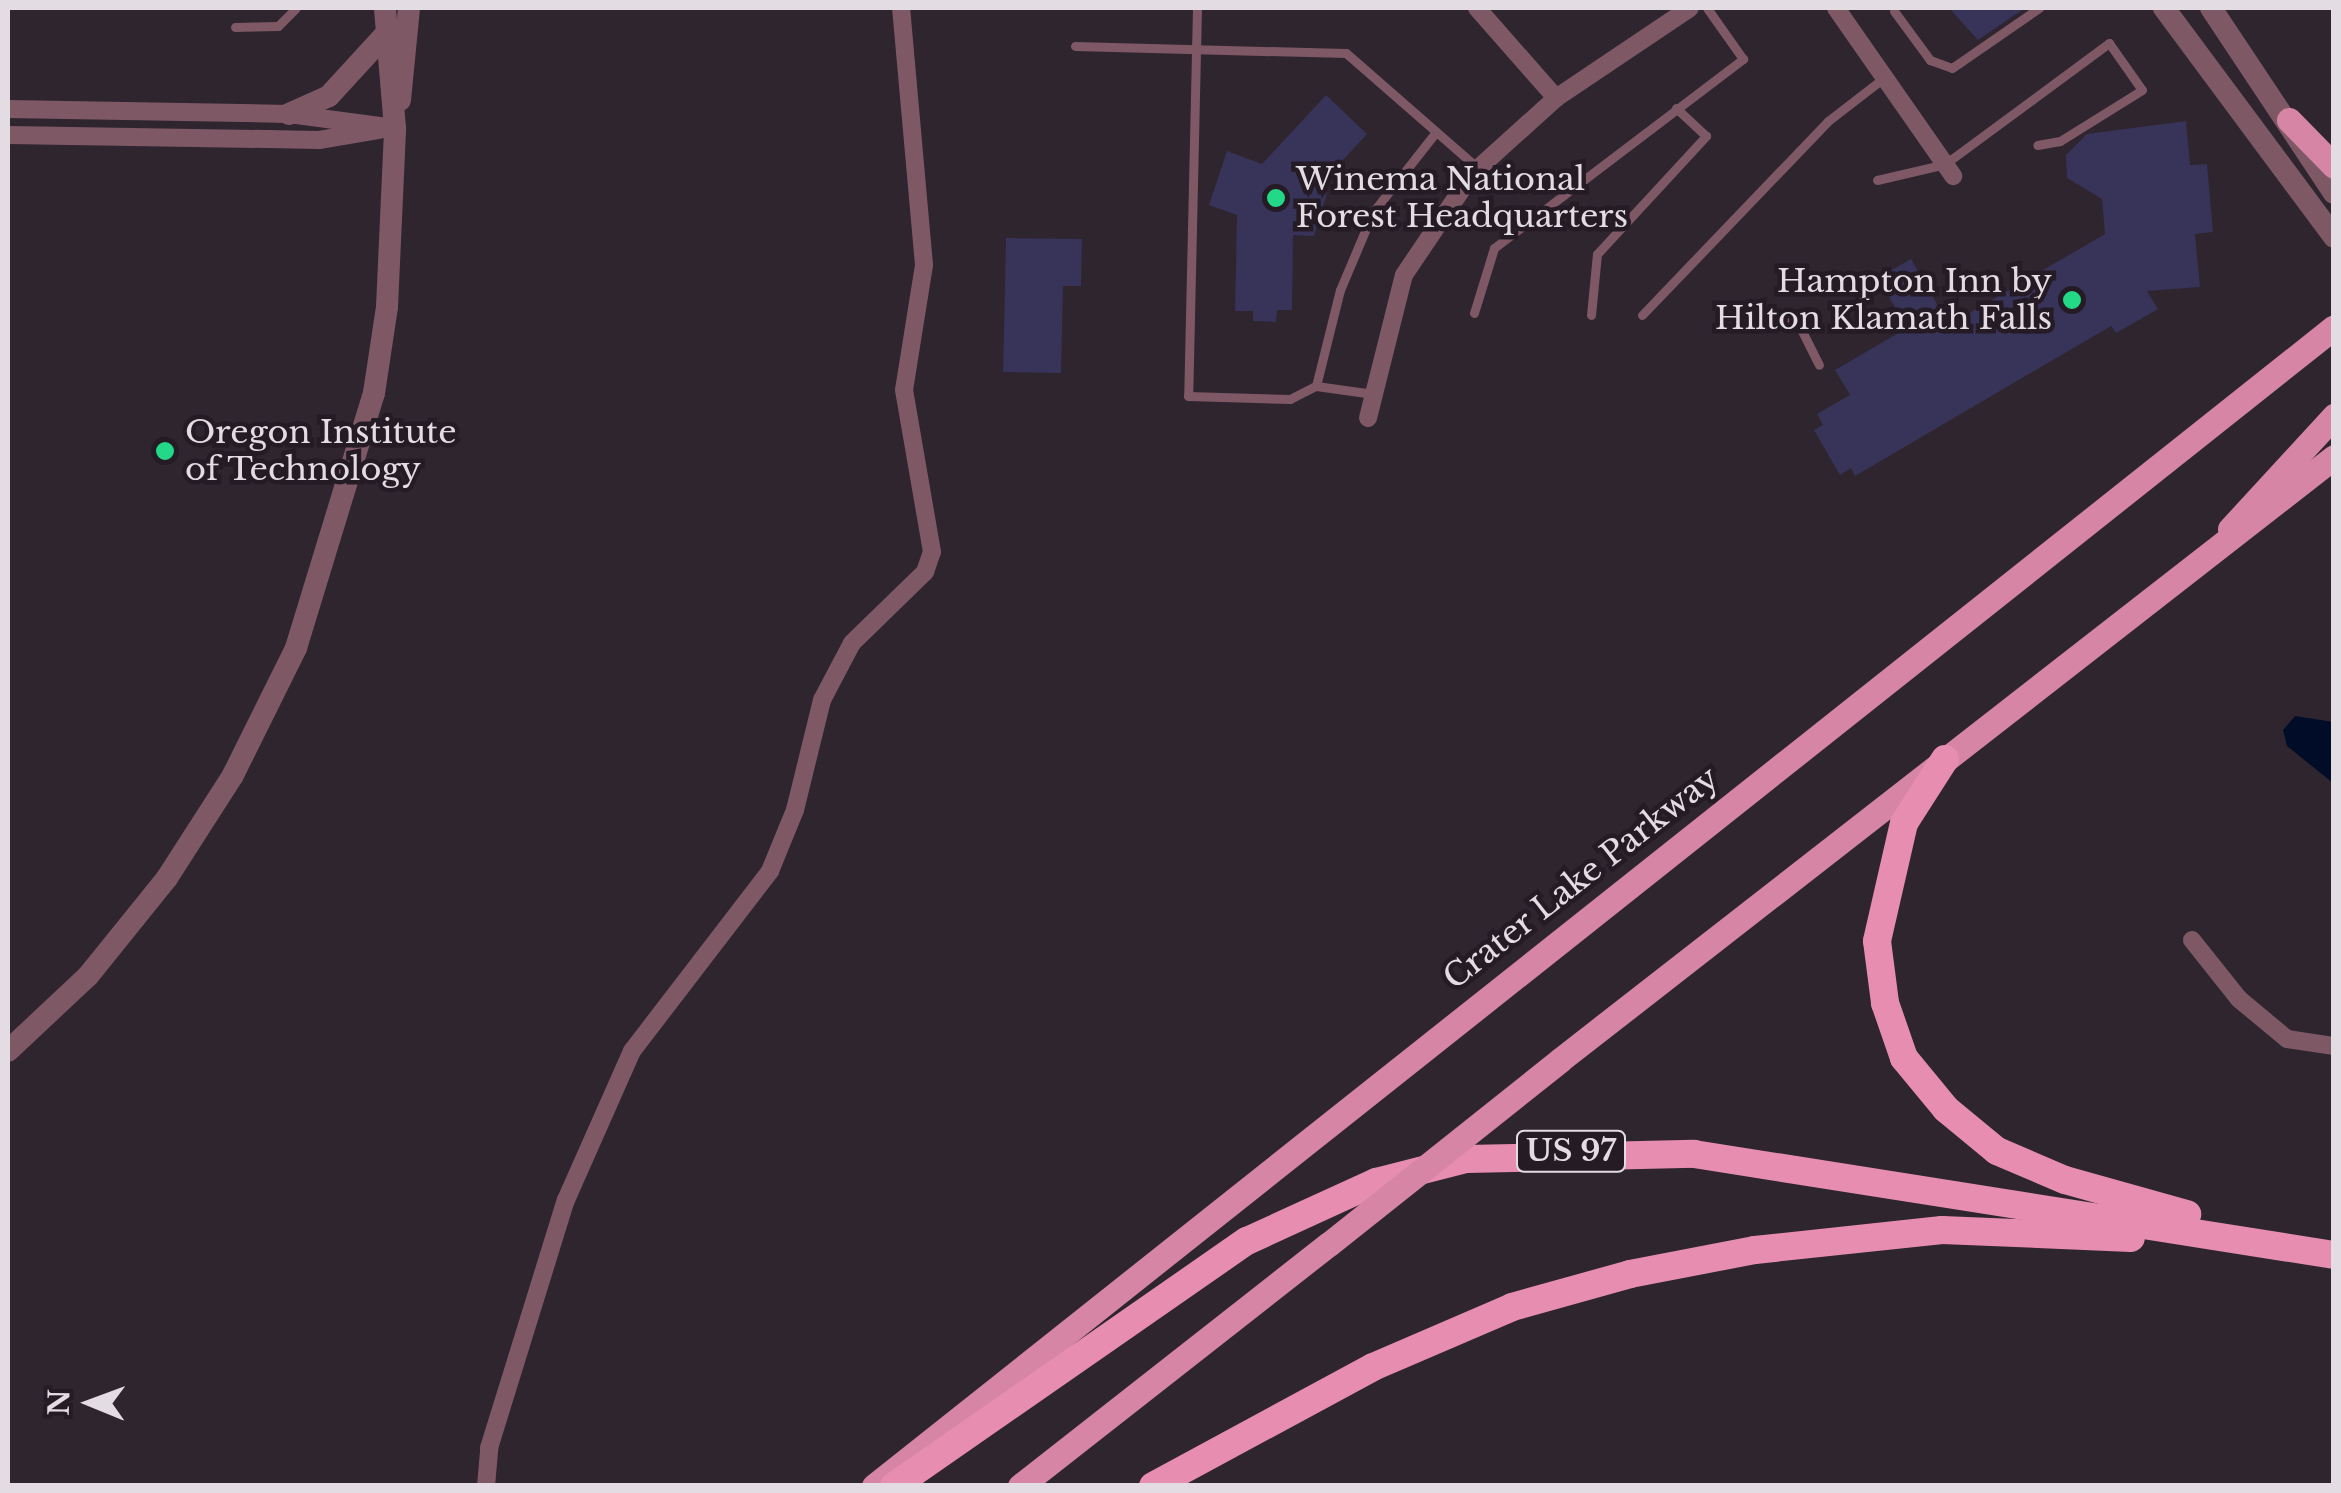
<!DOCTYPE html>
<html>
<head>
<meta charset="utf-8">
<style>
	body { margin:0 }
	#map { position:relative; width:2341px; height:1493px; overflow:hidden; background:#2e252f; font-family:"Libre Baskerville",serif }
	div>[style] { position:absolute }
	.water>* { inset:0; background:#000c28 }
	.building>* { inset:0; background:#383358 }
	.service>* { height:9px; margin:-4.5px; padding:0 4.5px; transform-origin:4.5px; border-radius:4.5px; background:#7f5866 }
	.minor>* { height:18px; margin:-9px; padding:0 9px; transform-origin:9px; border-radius:9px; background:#7f5866 }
	.tertiary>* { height:22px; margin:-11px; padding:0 11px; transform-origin:11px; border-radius:11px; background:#7f5866 }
	.primary>* { height:25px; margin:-12.5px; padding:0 12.5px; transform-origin:12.5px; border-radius:12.5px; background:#d685a4 }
	.trunk>* { height:28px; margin:-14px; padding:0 14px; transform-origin:14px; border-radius:14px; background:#e78eb0 }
	.primary-bridge>* { height:25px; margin:-12.5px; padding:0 12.5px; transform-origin:12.5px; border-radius:12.5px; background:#d685a4 }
	.dots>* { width:28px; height:28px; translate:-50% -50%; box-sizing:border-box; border:5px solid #241b25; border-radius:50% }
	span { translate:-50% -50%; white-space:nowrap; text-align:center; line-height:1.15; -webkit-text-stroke:9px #241b25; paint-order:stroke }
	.shield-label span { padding:2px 8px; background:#241b25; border:2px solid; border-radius:8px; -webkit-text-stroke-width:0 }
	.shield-label { font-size:30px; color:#e3dce3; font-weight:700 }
	.poi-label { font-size:32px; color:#e3dce3 }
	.left { translate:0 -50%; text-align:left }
	.right { translate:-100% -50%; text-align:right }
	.street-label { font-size:32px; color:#e3dce3 }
	.frame { position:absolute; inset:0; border:10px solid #e3dce3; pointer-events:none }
	.north { position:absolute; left:40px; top:1353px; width:100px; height:100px; -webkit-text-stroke:8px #241b25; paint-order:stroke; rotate:271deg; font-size:28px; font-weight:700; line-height:40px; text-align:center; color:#e3dce3 }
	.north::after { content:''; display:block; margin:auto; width:35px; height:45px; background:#e3dce3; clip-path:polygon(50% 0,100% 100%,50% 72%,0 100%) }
</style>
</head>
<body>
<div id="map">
	<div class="water">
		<i style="clip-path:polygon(2295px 716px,2333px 722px,2333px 783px,2287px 746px,2283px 730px)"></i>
	</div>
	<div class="building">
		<i style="clip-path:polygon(1949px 8px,2025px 8px,1978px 40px)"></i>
		<i style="clip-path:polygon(1326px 95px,1367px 134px,1319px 186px,1327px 193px,1314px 236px,1293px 235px,1292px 310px,1277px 310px,1276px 322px,1253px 321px,1253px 311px,1235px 311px,1237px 215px,1209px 205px,1227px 151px,1262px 164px)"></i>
		<i style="clip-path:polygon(2186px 121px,2190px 165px,2207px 164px,2213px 232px,2195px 234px,2200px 287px,2147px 291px,2158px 309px,2116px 333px,2111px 326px,1855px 476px,1851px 468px,1840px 475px,1814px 430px,1823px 425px,1817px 414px,1850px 395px,1835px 370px,1907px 328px,1878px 278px,1911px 259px,1949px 325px,2105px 234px,2102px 199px,2067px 178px,2066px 155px,2087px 134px)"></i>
		<i style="clip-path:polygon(1006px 238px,1082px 239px,1081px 286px,1063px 286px,1061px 373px,1003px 372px)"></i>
	</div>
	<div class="service">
		<i style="left:1197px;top:8px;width:388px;rotate:91.3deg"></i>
		<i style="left:1188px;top:396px;width:102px;rotate:1.7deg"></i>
		<i style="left:1290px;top:399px;width:29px;rotate:-27deg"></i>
		<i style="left:1316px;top:386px;width:99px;rotate:-76deg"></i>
		<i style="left:1340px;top:290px;width:85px;rotate:-67.1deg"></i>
		<i style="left:1373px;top:212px;width:102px;rotate:-51.8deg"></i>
		<i style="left:1894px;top:11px;width:61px;rotate:53.7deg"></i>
		<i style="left:1930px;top:60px;width:23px;rotate:20deg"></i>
		<i style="left:1952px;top:68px;width:106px;rotate:-34.6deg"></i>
		<i style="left:235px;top:27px;width:43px;rotate:-1.3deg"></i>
		<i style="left:278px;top:26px;width:25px;rotate:-45deg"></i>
		<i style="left:1075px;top:46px;width:271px;rotate:1.5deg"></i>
		<i style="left:1346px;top:53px;width:175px;rotate:41.1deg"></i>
		<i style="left:1877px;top:180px;width:70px;rotate:-13.2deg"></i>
		<i style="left:1945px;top:164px;width:204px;rotate:-36.4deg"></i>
		<i style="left:2109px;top:43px;width:57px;rotate:54.9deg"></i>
		<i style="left:2142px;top:90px;width:97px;rotate:148.1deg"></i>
		<i style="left:2060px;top:141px;width:23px;rotate:170deg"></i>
		<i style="left:1474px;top:313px;width:68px;rotate:-72.9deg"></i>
		<i style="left:1494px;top:248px;width:313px;rotate:-37.2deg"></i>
		<i style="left:1743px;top:59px;width:62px;rotate:-125.2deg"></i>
		<i style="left:1591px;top:315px;width:61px;rotate:-84.4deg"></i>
		<i style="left:1597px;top:254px;width:161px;rotate:-47.3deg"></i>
		<i style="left:1706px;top:136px;width:41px;rotate:-137deg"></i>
		<i style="left:1642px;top:315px;width:269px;rotate:-46.2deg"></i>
		<i style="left:1828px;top:121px;width:72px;rotate:-37.7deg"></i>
		<i style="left:1781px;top:315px;width:17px;rotate:21deg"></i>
		<i style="left:1797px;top:321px;width:49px;rotate:63.4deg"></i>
		<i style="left:1316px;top:386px;width:58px;rotate:8deg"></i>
	</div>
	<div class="minor">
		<i style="left:1477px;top:8px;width:120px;rotate:48.7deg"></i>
		<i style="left:1836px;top:8px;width:205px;rotate:55.1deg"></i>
		<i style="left:8px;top:109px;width:281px;rotate:1deg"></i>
		<i style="left:289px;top:114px;width:107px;rotate:7.5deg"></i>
		<i style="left:8px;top:135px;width:311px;rotate:0.9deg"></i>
		<i style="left:319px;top:140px;width:61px;rotate:-9.5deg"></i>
		<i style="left:1368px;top:418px;width:147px;rotate:-75.9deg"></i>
		<i style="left:1404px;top:275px;width:122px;rotate:-56deg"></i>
		<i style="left:1472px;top:174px;width:113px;rotate:-42.1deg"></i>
		<i style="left:1556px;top:98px;width:161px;rotate:-33.9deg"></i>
		<i style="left:2192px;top:940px;width:75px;rotate:51.5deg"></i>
		<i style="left:2239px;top:999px;width:62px;rotate:39.8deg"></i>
		<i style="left:2287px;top:1039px;width:48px;rotate:8.5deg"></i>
		<i style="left:486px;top:1486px;width:38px;rotate:-85deg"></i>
		<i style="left:489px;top:1448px;width:260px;rotate:-72.8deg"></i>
		<i style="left:566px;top:1200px;width:163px;rotate:-66.1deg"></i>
		<i style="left:632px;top:1051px;width:227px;rotate:-52.5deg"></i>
		<i style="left:770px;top:871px;width:66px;rotate:-67.7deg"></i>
		<i style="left:795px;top:810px;width:113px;rotate:-76.2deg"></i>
		<i style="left:822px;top:700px;width:64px;rotate:-62.2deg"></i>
		<i style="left:852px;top:643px;width:102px;rotate:-44.2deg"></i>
		<i style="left:925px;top:572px;width:21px;rotate:-71deg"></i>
		<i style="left:932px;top:552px;width:164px;rotate:-99.8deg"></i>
		<i style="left:904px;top:390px;width:127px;rotate:-80.9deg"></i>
		<i style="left:924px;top:265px;width:258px;rotate:-95.1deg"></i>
	</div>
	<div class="tertiary">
		<i style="left:2164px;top:8px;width:285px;rotate:53.4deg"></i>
		<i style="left:2211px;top:8px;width:222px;rotate:56.4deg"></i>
		<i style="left:400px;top:100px;width:92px;rotate:-84.4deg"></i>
		<i style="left:289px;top:114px;width:44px;rotate:-24.2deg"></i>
		<i style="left:329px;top:96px;width:81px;rotate:-47.5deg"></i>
		<i style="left:8px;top:1051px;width:110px;rotate:-43.2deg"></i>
		<i style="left:88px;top:976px;width:126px;rotate:-51.1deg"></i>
		<i style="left:167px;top:878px;width:122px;rotate:-57.3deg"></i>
		<i style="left:233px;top:775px;width:142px;rotate:-63.6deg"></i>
		<i style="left:296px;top:648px;width:267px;rotate:-73deg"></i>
		<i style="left:374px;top:393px;width:87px;rotate:-81.4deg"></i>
		<i style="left:387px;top:307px;width:179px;rotate:-87.4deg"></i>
		<i style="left:395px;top:128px;width:120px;rotate:-94.8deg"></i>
	</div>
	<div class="primary">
		<i style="left:2289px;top:120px;width:64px;rotate:45.6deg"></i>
		<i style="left:2230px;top:529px;width:154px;rotate:-47.4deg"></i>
		<i style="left:1560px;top:1060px;width:981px;rotate:-37.92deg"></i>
		<i style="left:874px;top:1486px;width:1864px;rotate:-38.44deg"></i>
		<i style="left:1020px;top:1486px;width:392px;rotate:-38.1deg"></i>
	</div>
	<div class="trunk">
		<i style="left:1945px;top:759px;width:76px;rotate:122.6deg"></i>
		<i style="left:1904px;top:823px;width:121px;rotate:102.9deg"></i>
		<i style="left:1877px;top:941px;width:63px;rotate:82.6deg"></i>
		<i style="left:1885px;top:1003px;width:58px;rotate:70.9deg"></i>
		<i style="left:1904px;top:1058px;width:66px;rotate:50.5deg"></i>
		<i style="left:1946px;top:1109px;width:66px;rotate:39.5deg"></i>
		<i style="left:1997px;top:1151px;width:74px;rotate:23.1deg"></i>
		<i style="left:2065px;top:1180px;width:127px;rotate:15.6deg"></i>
		<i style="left:894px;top:1486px;width:430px;rotate:-34.8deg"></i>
		<i style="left:1247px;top:1241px;width:142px;rotate:-24.6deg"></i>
		<i style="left:1376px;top:1182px;width:93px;rotate:-14.3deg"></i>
		<i style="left:1466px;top:1159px;width:228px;rotate:-1.3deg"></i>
		<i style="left:1694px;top:1154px;width:648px;rotate:8.97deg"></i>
		<i style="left:1153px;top:1486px;width:250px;rotate:-28.4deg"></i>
		<i style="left:1373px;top:1367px;width:151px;rotate:-23.3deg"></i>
		<i style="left:1512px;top:1307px;width:123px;rotate:-15.6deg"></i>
		<i style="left:1630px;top:1274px;width:127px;rotate:-10.9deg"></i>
		<i style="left:1755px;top:1250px;width:188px;rotate:-6.1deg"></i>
		<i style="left:1942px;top:1230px;width:189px;rotate:2.4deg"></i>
	</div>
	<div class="primary-bridge">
		<i style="left:1329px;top:1244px;width:295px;rotate:-38.5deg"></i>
	</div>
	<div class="dots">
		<i style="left:1276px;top:198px;background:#23d886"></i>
		<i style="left:2072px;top:300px;background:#23d886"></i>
		<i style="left:165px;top:451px;background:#23d886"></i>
	</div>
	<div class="shield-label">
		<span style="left:1571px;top:1151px">US 97</span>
	</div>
	<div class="poi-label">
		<span class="left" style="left:1296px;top:198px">Winema National<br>Forest Headquarters</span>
		<span class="right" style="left:2052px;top:300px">Hampton Inn by<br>Hilton Klamath Falls</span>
		<span class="left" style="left:185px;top:451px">Oregon Institute<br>of Technology</span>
	</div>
	<div class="street-label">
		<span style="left:1581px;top:878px;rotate:-38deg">Crater Lake Parkway</span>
	</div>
	<div class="frame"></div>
	<div class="north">N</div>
</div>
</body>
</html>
